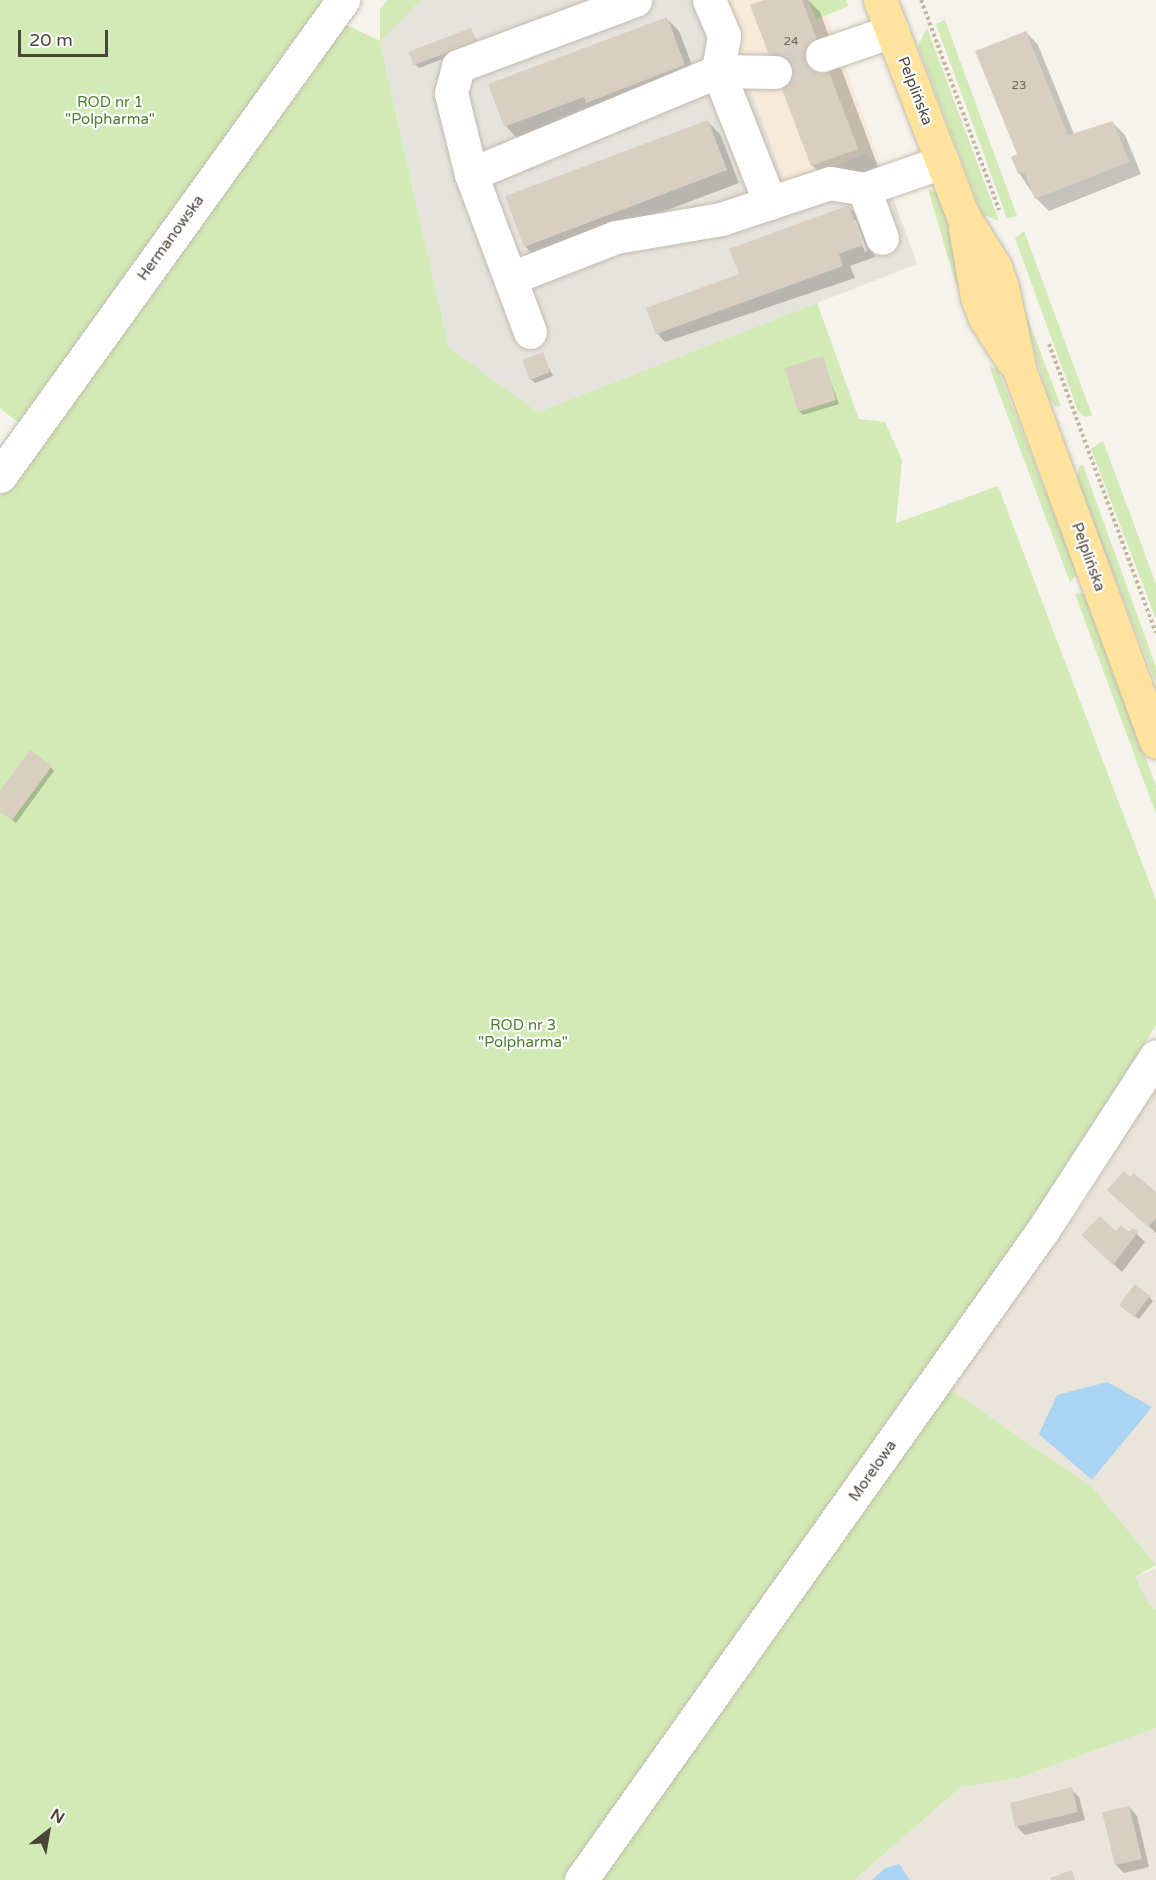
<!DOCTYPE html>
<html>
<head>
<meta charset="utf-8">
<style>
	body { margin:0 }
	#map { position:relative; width:1156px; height:1880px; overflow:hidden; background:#f6f3ec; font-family:"Varela Round",sans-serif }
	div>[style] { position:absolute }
	.residential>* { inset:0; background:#eae5da }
	.commercial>* { inset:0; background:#f7ead8 }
	.industrial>* { inset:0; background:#e6e2dd }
	.green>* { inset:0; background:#d2eab5 }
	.water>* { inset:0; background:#a9d4f2 }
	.shadow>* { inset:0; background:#0003 }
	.building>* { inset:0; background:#d8cfc1 }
	.minor-tunnel>* { height:33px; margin-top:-16.5px; transform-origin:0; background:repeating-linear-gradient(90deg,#d4d0c8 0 33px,transparent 0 49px) }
	.path>* { height:4px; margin-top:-2px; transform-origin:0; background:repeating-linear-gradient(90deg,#c4b79f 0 3px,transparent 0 6px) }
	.roads { filter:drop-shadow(0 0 2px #c2bbae) drop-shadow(0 0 2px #c2bbae) }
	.minor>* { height:33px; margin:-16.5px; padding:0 16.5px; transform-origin:16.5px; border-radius:16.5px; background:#fff }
	.major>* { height:33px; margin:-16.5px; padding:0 16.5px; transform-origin:16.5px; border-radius:16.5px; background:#ffe39c }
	span { translate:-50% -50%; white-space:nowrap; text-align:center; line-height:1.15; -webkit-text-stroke:4.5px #fff; paint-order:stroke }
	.number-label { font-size:12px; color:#6e675b }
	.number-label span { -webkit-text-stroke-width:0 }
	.street-label { font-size:15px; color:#4b4439 }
	.park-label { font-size:15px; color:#4a7f2a }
	.north { position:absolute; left:18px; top:1802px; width:60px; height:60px; -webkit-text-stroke:4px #fff; paint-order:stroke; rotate:31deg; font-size:16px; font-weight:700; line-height:24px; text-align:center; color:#4b4439 }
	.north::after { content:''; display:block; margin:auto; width:21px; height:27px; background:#4b4439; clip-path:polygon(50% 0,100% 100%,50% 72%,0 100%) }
	.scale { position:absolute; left:18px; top:30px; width:90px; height:27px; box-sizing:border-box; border:3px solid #4b4439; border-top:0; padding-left:8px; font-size:18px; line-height:21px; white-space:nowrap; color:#4b4439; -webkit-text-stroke:4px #fff; paint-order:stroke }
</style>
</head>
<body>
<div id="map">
	<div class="residential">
		<i style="clip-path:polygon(1156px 1082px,1156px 1565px,1094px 1489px,950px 1389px,1088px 1197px)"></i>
		<i style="clip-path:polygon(1156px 1568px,1156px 1609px,1148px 1603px,1135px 1577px)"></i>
		<i style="clip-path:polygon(1156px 1728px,1156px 1880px,854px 1880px,961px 1787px,1018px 1778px)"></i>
	</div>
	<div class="commercial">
		<i style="clip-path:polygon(719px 0,821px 0,882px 167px,785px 185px)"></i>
	</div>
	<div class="industrial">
		<i style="clip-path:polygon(421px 0,719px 0,785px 185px,864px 154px,882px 167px,917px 264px,538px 412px,449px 348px,380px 41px)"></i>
	</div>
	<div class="green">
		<i style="clip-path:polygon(0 0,325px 0,21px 425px,0 408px)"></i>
		<i style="clip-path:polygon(387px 0,421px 0,380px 42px,449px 348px,538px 412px,817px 303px,859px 419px,885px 422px,902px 460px,896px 523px,998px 486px,1156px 900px,1156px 1025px,1062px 1178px,562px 1880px,0 1880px,0 497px,340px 22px,380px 41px,380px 9px)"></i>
		<i style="clip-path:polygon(808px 0,846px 0,849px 6px,816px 19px)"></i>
		<i style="clip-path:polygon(945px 20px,1017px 216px,1007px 218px,936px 24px)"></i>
		<i style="clip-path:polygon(927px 28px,999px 221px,982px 214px,918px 46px)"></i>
		<i style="clip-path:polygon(928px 189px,936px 192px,948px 217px,966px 292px,956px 285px)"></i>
		<i style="clip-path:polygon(1024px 231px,1092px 415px,1086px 417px,1078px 411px,1015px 238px)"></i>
		<i style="clip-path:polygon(1019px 296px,1061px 406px,1055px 406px,1048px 398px)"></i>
		<i style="clip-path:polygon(989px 366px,998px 370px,1073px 562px,1076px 575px,1070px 582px)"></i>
		<i style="clip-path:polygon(1103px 441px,1156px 584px,1156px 619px,1091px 449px)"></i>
		<i style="clip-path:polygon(1083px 465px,1156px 667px,1156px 683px,1077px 481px,1079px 466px)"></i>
		<i style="clip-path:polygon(1082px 593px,1086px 596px,1156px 786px,1156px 814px,1075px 594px)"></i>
		<i style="clip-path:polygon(950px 1389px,1094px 1489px,1156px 1565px,1135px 1577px,1148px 1603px,1156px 1609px,1156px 1728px,1018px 1778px,961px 1787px,854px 1880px,599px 1880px)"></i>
	</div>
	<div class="water">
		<i style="clip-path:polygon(1107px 1382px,1152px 1407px,1092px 1480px,1039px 1434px,1057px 1395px)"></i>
		<i style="clip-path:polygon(899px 1864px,910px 1880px,872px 1880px,885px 1868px)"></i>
	</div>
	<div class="shadow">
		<i style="clip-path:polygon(768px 0,808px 0,820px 12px,880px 172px,835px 189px,812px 165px)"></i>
		<i style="clip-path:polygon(666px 18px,679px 31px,697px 78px,518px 139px,506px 126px)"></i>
		<i style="clip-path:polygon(471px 30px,479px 45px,419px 68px,415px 64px)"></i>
		<i style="clip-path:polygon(1026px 32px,1038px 45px,1074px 134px,1113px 123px,1125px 135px,1141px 174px,1049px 211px,1036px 198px,1019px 173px)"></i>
		<i style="clip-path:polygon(707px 121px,720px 134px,739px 183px,537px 259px,525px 246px)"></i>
		<i style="clip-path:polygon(evenodd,849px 207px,861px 219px,875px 257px,850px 266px,855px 278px,665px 342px,657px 333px,849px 207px,853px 220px,856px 220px,867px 251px,865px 252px,853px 220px)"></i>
		<i style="clip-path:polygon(542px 354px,553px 376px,535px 383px,531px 379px)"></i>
		<i style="clip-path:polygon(822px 358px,839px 404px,803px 415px,799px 411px)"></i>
		<i style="clip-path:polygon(51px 767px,54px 771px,16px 823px,0 811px,0 794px)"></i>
		<i style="clip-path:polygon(1130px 1180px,1156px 1194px,1156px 1233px,1118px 1198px)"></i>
		<i style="clip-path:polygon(1133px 1230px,1145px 1242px,1122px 1272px,1092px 1244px)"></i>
		<i style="clip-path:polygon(1149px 1297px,1153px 1301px,1139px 1319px,1124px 1309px)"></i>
		<i style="clip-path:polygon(1071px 1789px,1079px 1797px,1085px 1820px,1025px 1835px,1017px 1827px,1011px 1804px)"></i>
		<i style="clip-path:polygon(1129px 1807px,1137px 1816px,1149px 1867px,1124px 1873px,1116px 1865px)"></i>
	</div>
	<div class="building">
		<i style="clip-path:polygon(764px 0,802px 0,858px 149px,811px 166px,750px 5px)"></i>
		<i style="clip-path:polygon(667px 17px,685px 65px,586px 103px,584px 97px,504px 127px,488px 84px)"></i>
		<i style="clip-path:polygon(471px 28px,476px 42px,414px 65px,408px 52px)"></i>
		<i style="clip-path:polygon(1026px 31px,1068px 135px,1113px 121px,1129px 162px,1035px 199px,1024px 172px,1018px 174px,1011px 157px,1017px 154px,975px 51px)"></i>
		<i style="clip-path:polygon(708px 120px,727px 170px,524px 247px,505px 196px)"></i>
		<i style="clip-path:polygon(849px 205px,863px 245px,839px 254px,843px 266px,656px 334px,646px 308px,739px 274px,729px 249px)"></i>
		<i style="clip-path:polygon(543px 352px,550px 372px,530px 380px,522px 360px)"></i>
		<i style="clip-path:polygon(823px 356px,836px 400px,798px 412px,785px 368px)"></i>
		<i style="clip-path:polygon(30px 750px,52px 766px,12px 820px,0 812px,0 791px)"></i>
		<i style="clip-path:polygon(1124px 1171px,1130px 1177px,1134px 1173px,1156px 1192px,1156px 1218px,1148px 1227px,1107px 1190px)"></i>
		<i style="clip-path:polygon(1100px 1216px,1116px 1231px,1121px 1225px,1129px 1232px,1133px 1228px,1138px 1232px,1113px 1265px,1081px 1235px)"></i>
		<i style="clip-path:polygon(1135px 1284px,1150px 1296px,1134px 1317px,1119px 1305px)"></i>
		<i style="clip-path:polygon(1072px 1787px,1078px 1812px,1015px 1827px,1010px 1803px)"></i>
		<i style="clip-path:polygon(1129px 1806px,1142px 1859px,1115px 1865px,1102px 1812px)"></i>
		<i style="clip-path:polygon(1072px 1870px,1075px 1880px,1051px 1880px,1050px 1878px)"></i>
	</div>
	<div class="minor-tunnel">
		<i style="left:775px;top:72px;width:50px;rotate:-19.9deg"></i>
	</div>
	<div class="path">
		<i style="left:921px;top:0;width:224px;rotate:69.6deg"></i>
		<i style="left:1049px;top:344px;width:308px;rotate:69.7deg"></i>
	</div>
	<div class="roads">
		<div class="minor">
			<i style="left:709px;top:0;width:39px;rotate:67deg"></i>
			<i style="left:724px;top:36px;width:36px;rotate:100deg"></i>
			<i style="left:718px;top:71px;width:142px;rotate:68.5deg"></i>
			<i style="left:822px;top:55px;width:74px;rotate:-18.9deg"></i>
			<i style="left:471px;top:174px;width:268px;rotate:-22.6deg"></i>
			<i style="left:718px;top:71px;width:57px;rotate:1deg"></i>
			<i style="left:864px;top:189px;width:52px;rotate:69.8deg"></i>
			<i style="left:511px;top:278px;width:113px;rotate:-21.3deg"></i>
			<i style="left:616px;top:237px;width:107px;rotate:-9.7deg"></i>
			<i style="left:721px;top:219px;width:115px;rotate:-18.3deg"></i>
			<i style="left:830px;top:183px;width:35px;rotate:10deg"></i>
			<i style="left:864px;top:189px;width:83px;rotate:-19.1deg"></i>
			<i style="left:530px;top:332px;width:169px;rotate:-110.5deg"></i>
			<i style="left:471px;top:174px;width:83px;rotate:-103.9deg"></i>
			<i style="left:451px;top:93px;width:28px;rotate:-75deg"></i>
			<i style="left:458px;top:66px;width:189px;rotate:-20.4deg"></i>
			<i style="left:0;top:476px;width:587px;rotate:-54.22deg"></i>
			<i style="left:581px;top:1880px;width:797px;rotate:-54.6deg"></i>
			<i style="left:1043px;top:1230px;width:207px;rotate:-57deg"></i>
		</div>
		<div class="major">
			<i style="left:880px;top:0;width:231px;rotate:69deg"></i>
			<i style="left:963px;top:216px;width:60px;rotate:57.9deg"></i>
			<i style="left:995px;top:267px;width:21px;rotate:71deg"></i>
			<i style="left:1002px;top:287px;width:87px;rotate:78deg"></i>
			<i style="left:1020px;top:372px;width:394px;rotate:69.8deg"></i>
			<i style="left:965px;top:228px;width:70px;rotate:80.1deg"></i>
			<i style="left:977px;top:297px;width:22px;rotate:69deg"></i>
			<i style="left:985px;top:318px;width:50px;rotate:57.3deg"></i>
		</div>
	</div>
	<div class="number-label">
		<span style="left:791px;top:42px">24</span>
		<span style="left:1019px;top:86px">23</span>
	</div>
	<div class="street-label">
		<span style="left:915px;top:91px;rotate:69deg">Pelplińska</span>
		<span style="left:171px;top:238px;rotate:-54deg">Hermanowska</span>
		<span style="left:1088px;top:557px;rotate:70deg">Pelplińska</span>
		<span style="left:873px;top:1471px;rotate:-55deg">Morelowa</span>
	</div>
	<div class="park-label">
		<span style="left:110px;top:111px">ROD nr 1<br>"Polpharma"</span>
		<span style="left:523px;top:1034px">ROD nr 3<br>"Polpharma"</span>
	</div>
	<div class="north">N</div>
	<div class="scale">20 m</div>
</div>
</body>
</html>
